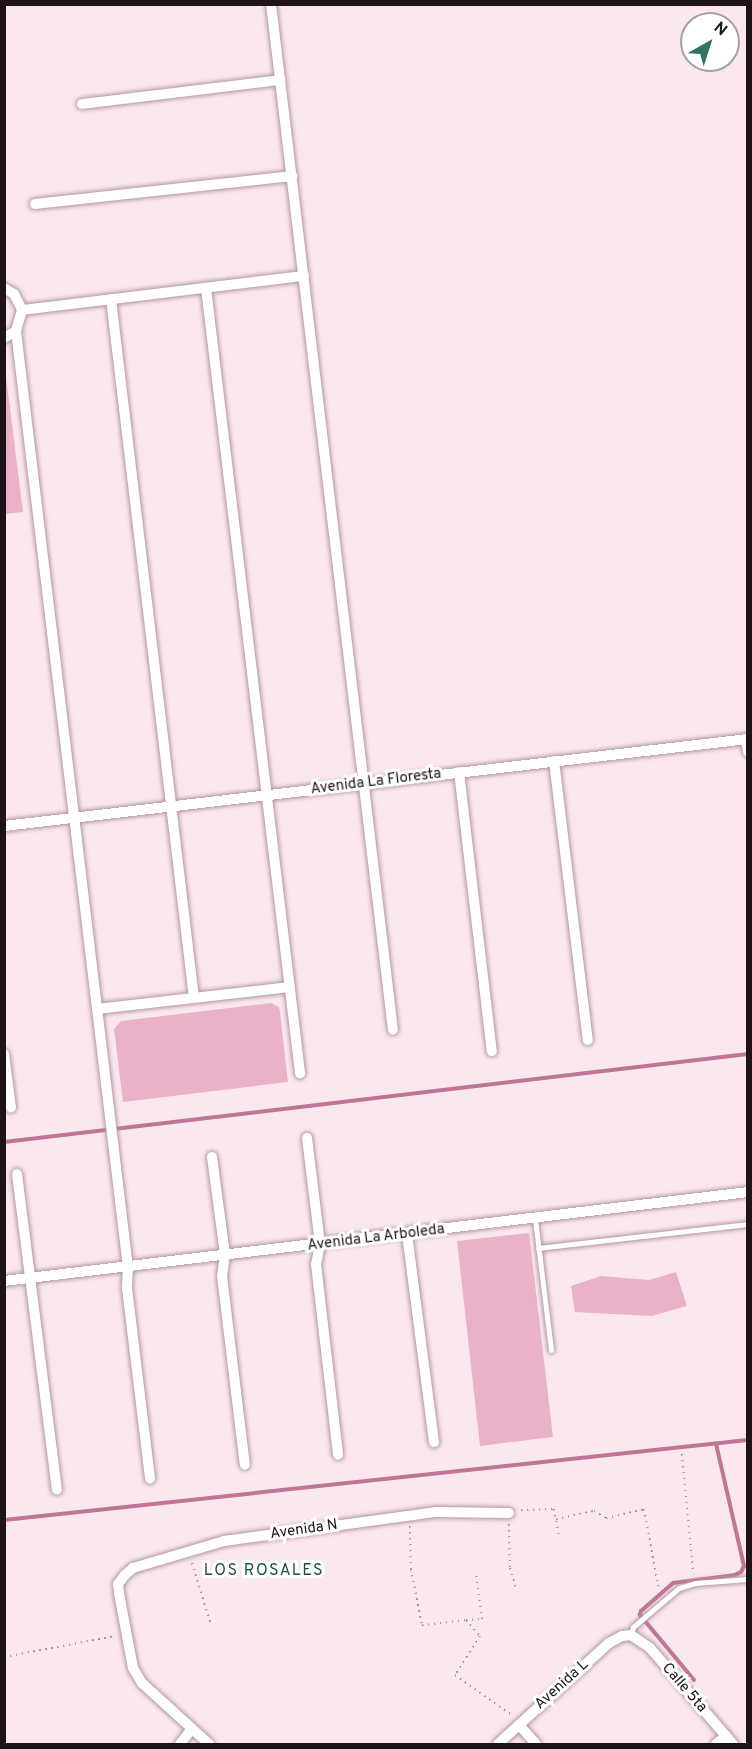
<!DOCTYPE html>
<html>
<head>
<meta charset="utf-8">
<style>
	body { margin:0 }
	#map { position:relative; width:752px; height:1749px; overflow:hidden; background:#fbe8ef; font-family:Overpass,sans-serif }
	div>[style] { position:absolute }
	.green>* { inset:0; background:#eab2c8 }
	.stream>* { height:4px; margin:-2px; padding:0 2px; transform-origin:2px; border-radius:2px; background:#c17595 }
	.path>* { height:2px; margin-top:-1px; transform-origin:0; background:repeating-linear-gradient(90deg,#a4959a 0 1.5px,transparent 0 6px) }
	.roads { filter:drop-shadow(0 0 2px #b395a0) drop-shadow(0 0 2px #b395a0) }
	.lane>* { height:5px; margin:-2.5px; padding:0 2.5px; transform-origin:2.5px; border-radius:2.5px; background:#fff }
	.street>* { height:10px; margin:-5px; padding:0 5px; transform-origin:5px; border-radius:5px; background:#fff }
	span { translate:-50% -50%; white-space:nowrap; text-align:center; line-height:1.15; -webkit-text-stroke:6px #fff; paint-order:stroke }
	.street-label { font-size:15px; color:#1e1317 }
	.neighbourhood-label { font-size:16px; color:#1a4f42; letter-spacing:1.5px }
	.frame { position:absolute; inset:0; border:6px solid #1e1317; pointer-events:none }
	.north { position:absolute; left:680px; top:12px; width:60px; height:60px; box-sizing:border-box; background:#fff; border:2px solid #a5a1a2; border-radius:50%; rotate:39deg; font-size:16px; font-weight:700; line-height:24px; text-align:center; color:#1e1317 }
	.north::after { content:''; display:block; margin:auto; width:21px; height:27px; background:#337362; clip-path:polygon(50% 0,100% 100%,50% 72%,0 100%) }
</style>
</head>
<body>
<div id="map">
	<div class="green">
		<i style="clip-path:polygon(4px 360px,23px 512px,5px 514px,4px 514px)"></i>
		<i style="clip-path:polygon(271px 1003px,279px 1007px,280px 1012px,288px 1082px,123px 1102px,114px 1029px,121px 1021px)"></i>
		<i style="clip-path:polygon(529px 1233px,553px 1437px,480px 1446px,457px 1241px)"></i>
		<i style="clip-path:polygon(676px 1272px,687px 1306px,652px 1316px,575px 1312px,571px 1286px,601px 1276px,649px 1280px)"></i>
	</div>
	<div class="stream">
		<i style="left:4px;top:1142px;width:749px;rotate:-6.75deg"></i>
		<i style="left:4px;top:1520px;width:748px;rotate:-6.14deg"></i>
		<i style="left:694px;top:1680px;width:85px;rotate:-129.7deg"></i>
		<i style="left:640px;top:1615px;width:4px;rotate:-76deg"></i>
		<i style="left:641px;top:1611px;width:43px;rotate:-41.2deg"></i>
		<i style="left:673px;top:1583px;width:63px;rotate:-7.4deg"></i>
		<i style="left:735px;top:1575px;width:7px;rotate:-27deg"></i>
		<i style="left:741px;top:1572px;width:7px;rotate:-63deg"></i>
		<i style="left:744px;top:1566px;width:125px;rotate:-102.9deg"></i>
	</div>
	<div class="path">
		<i style="left:682px;top:1454px;width:120px;rotate:84.7deg"></i>
		<i style="left:521px;top:1510px;width:33px;rotate:-2deg"></i>
		<i style="left:554px;top:1509px;width:27px;rotate:80deg"></i>
		<i style="left:556px;top:1519px;width:39px;rotate:-12deg"></i>
		<i style="left:594px;top:1511px;width:14px;rotate:30deg"></i>
		<i style="left:606px;top:1518px;width:39px;rotate:-13deg"></i>
		<i style="left:644px;top:1509px;width:77px;rotate:79.6deg"></i>
		<i style="left:658px;top:1585px;width:7px;rotate:56deg"></i>
		<i style="left:509px;top:1524px;width:44px;rotate:88.7deg"></i>
		<i style="left:510px;top:1568px;width:19px;rotate:74deg"></i>
		<i style="left:410px;top:1526px;width:43px;rotate:88.7deg"></i>
		<i style="left:411px;top:1569px;width:57px;rotate:78.9deg"></i>
		<i style="left:422px;top:1625px;width:44px;rotate:-6.5deg"></i>
		<i style="left:466px;top:1620px;width:21px;rotate:49deg"></i>
		<i style="left:480px;top:1636px;width:46px;rotate:122.7deg"></i>
		<i style="left:455px;top:1675px;width:70px;rotate:35.1deg"></i>
		<i style="left:192px;top:1563px;width:62px;rotate:73deg"></i>
		<i style="left:466px;top:1620px;width:16px;rotate:-4deg"></i>
		<i style="left:482px;top:1619px;width:45px;rotate:-97.6deg"></i>
		<i style="left:4px;top:1657px;width:113px;rotate:-10.7deg"></i>
	</div>
	<div class="roads">
		<div class="lane">
			<i style="left:535px;top:1219px;width:132px;rotate:83deg"></i>
			<i style="left:538px;top:1248px;width:211px;rotate:-6.5deg"></i>
			<i style="left:631px;top:1635px;width:8px;rotate:-76deg"></i>
			<i style="left:633px;top:1627px;width:60px;rotate:-40.3deg"></i>
			<i style="left:679px;top:1588px;width:17px;rotate:-17deg"></i>
			<i style="left:695px;top:1583px;width:53px;rotate:-4.3deg"></i>
		</div>
		<div class="street">
			<i style="left:271px;top:4px;width:1033px;rotate:83.22deg"></i>
			<i style="left:82px;top:104px;width:200px;rotate:-6.9deg"></i>
			<i style="left:35px;top:204px;width:259px;rotate:-6.2deg"></i>
			<i style="left:4px;top:288px;width:12px;rotate:31deg"></i>
			<i style="left:14px;top:294px;width:18px;rotate:63deg"></i>
			<i style="left:22px;top:310px;width:22px;rotate:106deg"></i>
			<i style="left:16px;top:331px;width:14px;rotate:150deg"></i>
			<i style="left:206px;top:288px;width:791px;rotate:83.17deg"></i>
			<i style="left:111px;top:299px;width:704px;rotate:83.23deg"></i>
			<i style="left:22px;top:310px;width:284px;rotate:-6.9deg"></i>
			<i style="left:16px;top:331px;width:943px;rotate:83.18deg"></i>
			<i style="left:128px;top:1267px;width:21px;rotate:93deg"></i>
			<i style="left:127px;top:1288px;width:192px;rotate:83.1deg"></i>
			<i style="left:746px;top:739px;width:13px;rotate:81deg"></i>
			<i style="left:554px;top:761px;width:281px;rotate:83.1deg"></i>
			<i style="left:459px;top:772px;width:281px;rotate:83.3deg"></i>
			<i style="left:4px;top:826px;width:749px;rotate:-6.67deg"></i>
			<i style="left:97px;top:1009px;width:194px;rotate:-6.5deg"></i>
			<i style="left:4px;top:1054px;width:54px;rotate:82.6deg"></i>
			<i style="left:307px;top:1138px;width:107px;rotate:83deg"></i>
			<i style="left:320px;top:1244px;width:20px;rotate:101deg"></i>
			<i style="left:316px;top:1264px;width:192px;rotate:83.4deg"></i>
			<i style="left:212px;top:1157px;width:99px;rotate:82.4deg"></i>
			<i style="left:225px;top:1255px;width:21px;rotate:98deg"></i>
			<i style="left:222px;top:1276px;width:190px;rotate:83.1deg"></i>
			<i style="left:17px;top:1174px;width:318px;rotate:82.8deg"></i>
			<i style="left:407px;top:1234px;width:210px;rotate:82.6deg"></i>
			<i style="left:4px;top:1281px;width:749px;rotate:-6.82deg"></i>
			<i style="left:519px;top:1725px;width:25px;rotate:48deg"></i>
			<i style="left:180px;top:1744px;width:18px;rotate:-52deg"></i>
			<i style="left:209px;top:1744px;width:91px;rotate:-137.7deg"></i>
			<i style="left:142px;top:1683px;width:17px;rotate:-121deg"></i>
			<i style="left:133px;top:1668px;width:76px;rotate:-100.6deg"></i>
			<i style="left:119px;top:1593px;width:9px;rotate:-96deg"></i>
			<i style="left:118px;top:1584px;width:11px;rotate:-52deg"></i>
			<i style="left:125px;top:1575px;width:11px;rotate:-41deg"></i>
			<i style="left:133px;top:1568px;width:95px;rotate:-16.5deg"></i>
			<i style="left:224px;top:1541px;width:213px;rotate:-7.8deg"></i>
			<i style="left:435px;top:1512px;width:74px;rotate:0.8deg"></i>
			<i style="left:498px;top:1744px;width:150px;rotate:-42.3deg"></i>
			<i style="left:609px;top:1643px;width:15px;rotate:-28deg"></i>
			<i style="left:622px;top:1636px;width:9px;rotate:-6deg"></i>
			<i style="left:631px;top:1635px;width:23px;rotate:34deg"></i>
			<i style="left:650px;top:1648px;width:127px;rotate:49.2deg"></i>
			<i style="left:716px;top:1744px;width:13px;rotate:-39deg"></i>
		</div>
	</div>
	<div class="street-label">
		<span style="left:376px;top:782px;rotate:-7deg">Avenida La Floresta</span>
		<span style="left:376px;top:1238px;rotate:-7deg">Avenida La Arboleda</span>
		<span style="left:304px;top:1530px;rotate:-8deg">Avenida N</span>
		<span style="left:562px;top:1685px;rotate:-42deg">Avenida L</span>
		<span style="left:684px;top:1688px;rotate:49deg">Calle 5ta</span>
	</div>
	<div class="neighbourhood-label">
		<span style="left:264px;top:1571px">LOS ROSALES</span>
	</div>
	<div class="frame"></div>
	<div class="north">N</div>
</div>
</body>
</html>
